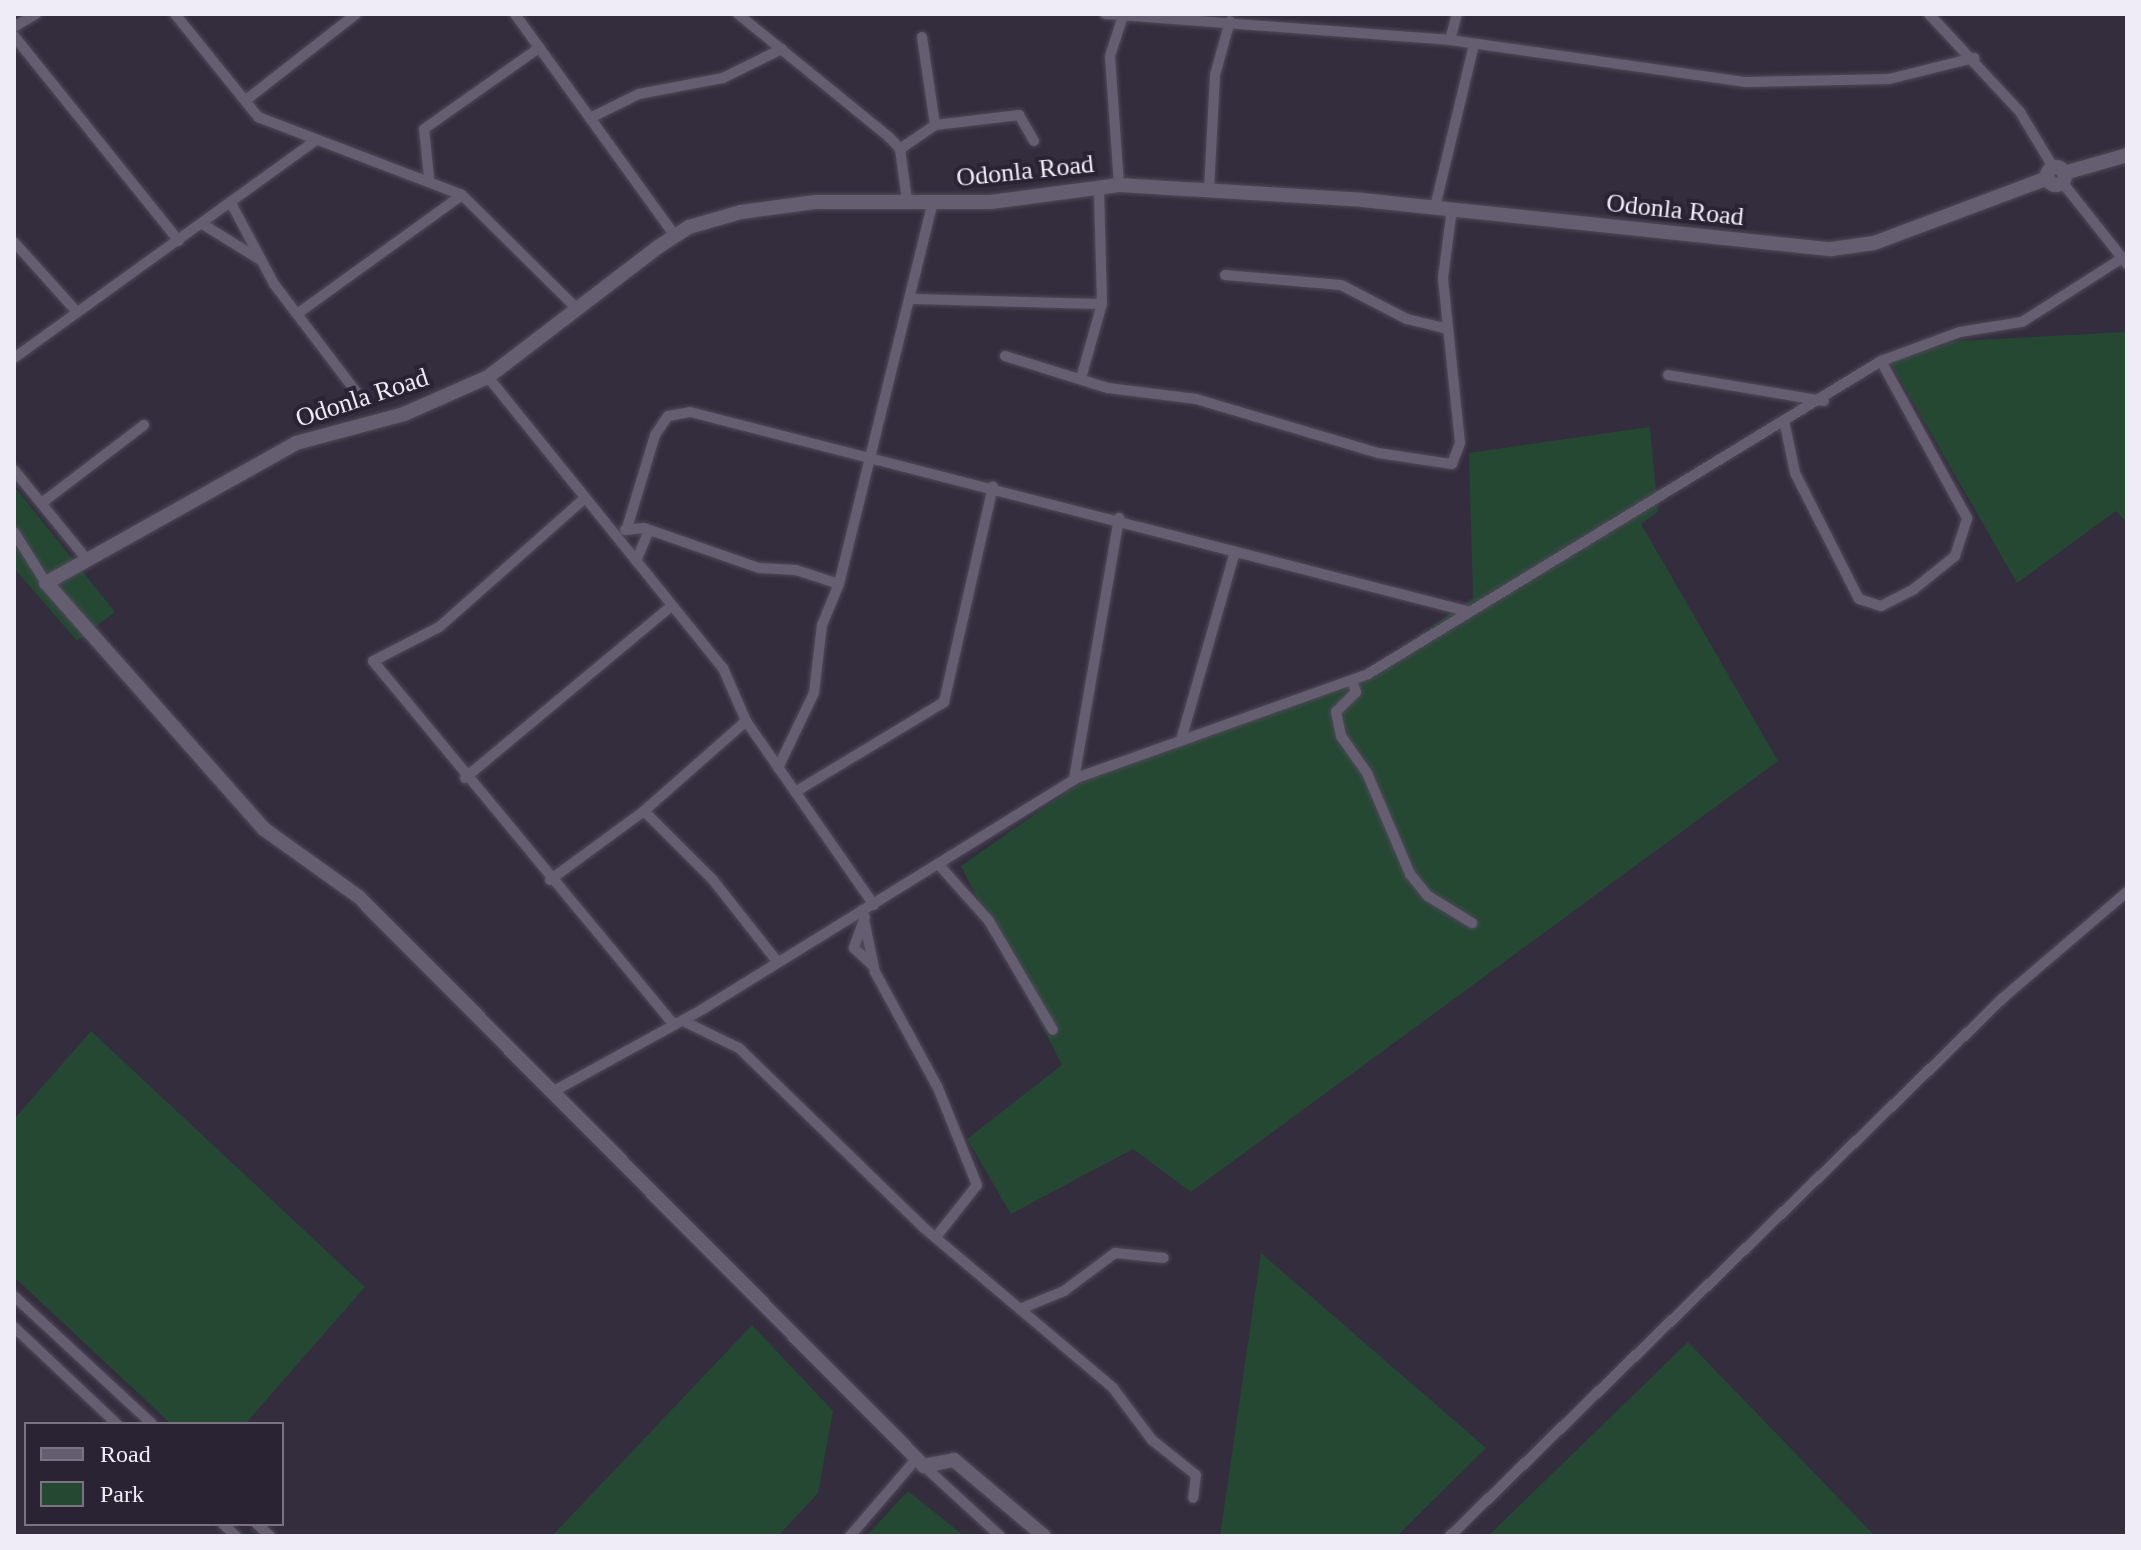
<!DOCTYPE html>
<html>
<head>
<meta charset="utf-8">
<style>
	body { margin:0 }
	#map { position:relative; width:2141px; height:1550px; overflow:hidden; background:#342d3e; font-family:Georgia,serif }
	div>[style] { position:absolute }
	.green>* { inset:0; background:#254833 }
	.roads { filter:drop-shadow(0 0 2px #4f4957) drop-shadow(0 0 2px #4f4957) }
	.minor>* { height:10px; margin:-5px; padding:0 5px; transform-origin:5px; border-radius:5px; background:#655d70 }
	.tertiary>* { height:14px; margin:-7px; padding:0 7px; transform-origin:7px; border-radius:7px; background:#655d70 }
	.tertiary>.ring { margin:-7px; padding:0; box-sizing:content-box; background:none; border:14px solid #655d70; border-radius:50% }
	span { translate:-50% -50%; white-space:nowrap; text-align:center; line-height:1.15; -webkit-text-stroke:8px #2a2334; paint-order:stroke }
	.street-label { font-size:26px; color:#f0ecf7 }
	.frame { position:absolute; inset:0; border:16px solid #f0ecf7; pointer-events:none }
	.legend { position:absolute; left:24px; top:1422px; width:260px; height:104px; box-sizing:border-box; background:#2a2334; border:2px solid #797382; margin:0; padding:10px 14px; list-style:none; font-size:24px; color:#f0ecf7 }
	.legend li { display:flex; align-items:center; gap:16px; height:40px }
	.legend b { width:40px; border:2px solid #797382 }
</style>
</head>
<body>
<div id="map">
	<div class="green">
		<i style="clip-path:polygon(2127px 332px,2127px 523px,2116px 511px,2017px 583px,1890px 362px,1957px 341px)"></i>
		<i style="clip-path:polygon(1650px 427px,1658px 512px,1641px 524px,1778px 761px,1191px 1192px,1133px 1149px,1011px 1214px,967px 1139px,1062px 1065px,961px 866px,1081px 782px,1373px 667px,1473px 598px,1469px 453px)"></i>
		<i style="clip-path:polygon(14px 486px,115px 612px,77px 641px,14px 568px)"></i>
		<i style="clip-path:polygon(91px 1031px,365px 1287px,245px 1424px,171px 1424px,14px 1277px,14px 1119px)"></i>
		<i style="clip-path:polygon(1261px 1253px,1486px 1448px,1397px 1536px,1220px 1536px)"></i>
		<i style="clip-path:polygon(752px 1325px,833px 1411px,818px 1493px,778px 1536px,552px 1536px)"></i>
		<i style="clip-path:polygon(1688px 1342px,1875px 1536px,1488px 1536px)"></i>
		<i style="clip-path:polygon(908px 1491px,964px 1536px,866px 1536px)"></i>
	</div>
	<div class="roads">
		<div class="minor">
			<i style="left:175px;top:14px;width:132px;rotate:51.1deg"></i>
			<i style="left:258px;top:117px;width:218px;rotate:20.9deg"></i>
			<i style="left:462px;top:195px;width:161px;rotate:44.7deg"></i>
			<i style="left:515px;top:14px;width:274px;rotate:54.2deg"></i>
			<i style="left:738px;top:14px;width:195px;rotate:39.2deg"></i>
			<i style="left:889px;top:137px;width:16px;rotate:47deg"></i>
			<i style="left:900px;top:149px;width:51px;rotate:82.2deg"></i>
			<i style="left:1105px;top:14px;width:346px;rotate:4.3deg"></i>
			<i style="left:1450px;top:40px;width:299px;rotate:8.1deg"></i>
			<i style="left:1746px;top:82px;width:143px;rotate:-1.2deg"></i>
			<i style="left:1889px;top:79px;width:88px;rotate:-13.9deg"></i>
			<i style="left:1929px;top:14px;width:134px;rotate:47.1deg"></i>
			<i style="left:2020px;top:112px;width:64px;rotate:59deg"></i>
			<i style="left:14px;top:27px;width:26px;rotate:-31deg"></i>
			<i style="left:14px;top:36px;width:263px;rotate:51.2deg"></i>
			<i style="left:1450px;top:40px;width:27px;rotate:-75deg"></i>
			<i style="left:246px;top:100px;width:140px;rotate:-38deg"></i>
			<i style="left:590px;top:118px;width:55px;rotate:-26.1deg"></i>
			<i style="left:639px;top:94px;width:86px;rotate:-10.8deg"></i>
			<i style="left:723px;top:78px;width:66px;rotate:-26.2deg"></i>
			<i style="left:935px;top:125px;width:85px;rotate:-6.8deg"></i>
			<i style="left:1019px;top:115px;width:30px;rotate:60deg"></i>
			<i style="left:900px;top:149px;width:42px;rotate:-34.4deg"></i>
			<i style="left:935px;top:125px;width:89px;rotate:-98.4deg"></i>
			<i style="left:429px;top:177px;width:48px;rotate:-95.9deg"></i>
			<i style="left:424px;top:129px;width:141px;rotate:-35.2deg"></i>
			<i style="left:2062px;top:182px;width:105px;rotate:51.6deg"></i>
			<i style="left:1119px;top:185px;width:129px;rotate:-94deg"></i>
			<i style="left:1110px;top:56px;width:38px;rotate:-72deg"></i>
			<i style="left:1209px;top:190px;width:115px;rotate:-87deg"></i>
			<i style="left:1215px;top:75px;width:56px;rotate:-74.5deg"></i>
			<i style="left:231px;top:203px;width:92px;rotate:62deg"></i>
			<i style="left:274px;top:284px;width:147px;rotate:52.7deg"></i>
			<i style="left:1435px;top:207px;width:168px;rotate:-76.5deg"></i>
			<i style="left:204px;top:225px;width:68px;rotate:31.8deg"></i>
			<i style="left:14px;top:242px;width:94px;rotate:48deg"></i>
			<i style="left:1225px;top:275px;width:116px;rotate:4.9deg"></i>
			<i style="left:1341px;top:285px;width:74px;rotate:27.3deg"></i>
			<i style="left:1407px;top:319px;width:42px;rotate:13.7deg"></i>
			<i style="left:911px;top:299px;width:191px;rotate:1.5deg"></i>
			<i style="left:297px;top:314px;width:203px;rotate:-35.8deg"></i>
			<i style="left:1005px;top:356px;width:108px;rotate:17.3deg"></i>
			<i style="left:1108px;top:388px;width:89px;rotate:7.1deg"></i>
			<i style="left:1196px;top:399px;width:190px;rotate:16.5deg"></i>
			<i style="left:1378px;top:453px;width:75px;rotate:8.5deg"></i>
			<i style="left:1452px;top:464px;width:22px;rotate:-69deg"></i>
			<i style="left:1460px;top:443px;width:166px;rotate:-95.9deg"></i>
			<i style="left:1443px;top:278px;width:70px;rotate:-82.6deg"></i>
			<i style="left:14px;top:358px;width:371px;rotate:-35.8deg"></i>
			<i style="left:1668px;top:375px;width:158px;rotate:9.5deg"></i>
			<i style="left:488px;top:377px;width:374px;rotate:51.1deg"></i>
			<i style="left:723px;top:668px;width:58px;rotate:66.5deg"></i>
			<i style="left:746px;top:721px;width:224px;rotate:55.2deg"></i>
			<i style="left:1081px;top:378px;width:77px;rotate:-74.2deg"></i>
			<i style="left:1102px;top:304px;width:117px;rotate:-91.5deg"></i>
			<i style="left:1785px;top:425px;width:49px;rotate:78.2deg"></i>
			<i style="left:1795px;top:473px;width:141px;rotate:63.1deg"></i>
			<i style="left:1859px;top:599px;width:23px;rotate:18deg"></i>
			<i style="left:1881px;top:606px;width:37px;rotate:-27deg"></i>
			<i style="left:1914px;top:589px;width:53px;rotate:-38.8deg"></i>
			<i style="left:1955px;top:556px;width:40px;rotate:-72deg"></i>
			<i style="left:1967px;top:518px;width:179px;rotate:-118.7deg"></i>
			<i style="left:14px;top:470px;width:112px;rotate:50.8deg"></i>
			<i style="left:585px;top:498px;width:195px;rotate:138.5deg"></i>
			<i style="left:439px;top:627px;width:74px;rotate:152.7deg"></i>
			<i style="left:373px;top:661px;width:472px;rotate:50.4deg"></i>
			<i style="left:43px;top:502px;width:127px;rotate:-37.3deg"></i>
			<i style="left:627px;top:528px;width:97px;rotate:-73.2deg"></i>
			<i style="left:655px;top:435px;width:23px;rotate:-56deg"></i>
			<i style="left:668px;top:416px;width:22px;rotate:-10deg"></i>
			<i style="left:690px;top:412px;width:802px;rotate:14.37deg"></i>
			<i style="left:625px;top:530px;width:19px;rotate:-6deg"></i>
			<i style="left:644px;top:528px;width:122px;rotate:19.2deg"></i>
			<i style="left:759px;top:568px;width:37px;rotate:3deg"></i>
			<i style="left:796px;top:570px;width:45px;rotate:18deg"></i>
			<i style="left:14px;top:532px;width:60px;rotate:57.9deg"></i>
			<i style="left:636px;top:561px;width:33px;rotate:-67deg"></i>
			<i style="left:1352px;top:680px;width:13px;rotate:72deg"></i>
			<i style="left:1356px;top:692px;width:28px;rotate:135deg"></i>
			<i style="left:1336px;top:712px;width:25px;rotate:78deg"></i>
			<i style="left:1341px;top:736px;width:45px;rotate:54.9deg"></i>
			<i style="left:1367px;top:773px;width:110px;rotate:66.9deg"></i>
			<i style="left:1410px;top:874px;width:28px;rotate:51deg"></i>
			<i style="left:1428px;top:896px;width:52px;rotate:31.5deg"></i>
			<i style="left:1181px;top:740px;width:192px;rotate:-74deg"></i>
			<i style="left:778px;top:768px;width:83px;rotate:-64.4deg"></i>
			<i style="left:814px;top:693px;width:68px;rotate:-83.3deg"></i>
			<i style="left:822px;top:625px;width:44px;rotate:-67.5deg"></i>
			<i style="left:839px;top:584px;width:393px;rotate:-76.2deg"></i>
			<i style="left:465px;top:778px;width:266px;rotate:-39.8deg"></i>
			<i style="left:1074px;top:779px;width:265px;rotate:-80.2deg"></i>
			<i style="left:795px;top:792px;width:174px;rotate:-31.1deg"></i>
			<i style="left:944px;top:702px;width:221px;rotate:-77.2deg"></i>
			<i style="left:644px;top:811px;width:136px;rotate:-41.4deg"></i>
			<i style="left:939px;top:865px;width:75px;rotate:48.2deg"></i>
			<i style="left:989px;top:921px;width:126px;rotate:59.6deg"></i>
			<i style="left:550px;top:880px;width:117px;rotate:-36.3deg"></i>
			<i style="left:644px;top:811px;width:98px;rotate:45deg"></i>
			<i style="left:713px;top:880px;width:102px;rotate:51.8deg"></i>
			<i style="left:862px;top:910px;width:63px;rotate:78.2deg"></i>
			<i style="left:875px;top:972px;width:132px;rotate:61.5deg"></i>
			<i style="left:938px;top:1088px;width:105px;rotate:68.1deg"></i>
			<i style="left:977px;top:1185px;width:66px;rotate:128.3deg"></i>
			<i style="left:865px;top:917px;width:33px;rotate:110deg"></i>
			<i style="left:854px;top:948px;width:26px;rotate:43deg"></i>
			<i style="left:683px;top:1021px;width:62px;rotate:25.7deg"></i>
			<i style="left:739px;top:1048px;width:258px;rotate:44.2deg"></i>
			<i style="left:924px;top:1228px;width:248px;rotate:40.2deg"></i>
			<i style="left:1113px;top:1388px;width:65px;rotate:53.1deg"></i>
			<i style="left:1152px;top:1440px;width:56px;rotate:38.5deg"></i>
			<i style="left:1196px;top:1475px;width:23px;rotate:97deg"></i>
			<i style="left:554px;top:1091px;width:170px;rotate:-28.8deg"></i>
			<i style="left:703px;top:1009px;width:442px;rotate:-31.7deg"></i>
			<i style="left:1079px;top:777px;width:307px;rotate:-19.6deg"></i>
			<i style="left:1368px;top:674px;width:601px;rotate:-31.39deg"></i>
			<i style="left:1881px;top:361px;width:84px;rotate:-20.2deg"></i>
			<i style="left:1960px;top:332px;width:63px;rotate:-9.2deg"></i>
			<i style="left:2022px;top:322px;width:117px;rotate:-32.5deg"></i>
			<i style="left:14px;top:1296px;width:188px;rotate:42.8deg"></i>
			<i style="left:1020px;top:1309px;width:48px;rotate:-22.2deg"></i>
			<i style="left:1064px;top:1291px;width:64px;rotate:-36.7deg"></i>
			<i style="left:1115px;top:1253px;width:49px;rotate:5.8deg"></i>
			<i style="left:14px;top:1327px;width:141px;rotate:43.3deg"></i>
			<i style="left:924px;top:1466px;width:103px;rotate:42.6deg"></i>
			<i style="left:223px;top:1524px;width:18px;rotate:43deg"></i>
			<i style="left:257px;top:1524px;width:18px;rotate:43deg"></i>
			<i style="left:850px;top:1536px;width:104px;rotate:-49.3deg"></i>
			<i style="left:1450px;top:1536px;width:773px;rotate:-44.21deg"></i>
			<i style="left:2004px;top:997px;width:162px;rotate:-40.5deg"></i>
		</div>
		<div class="tertiary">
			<i class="ring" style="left:2047px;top:167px;width:4px;height:4px"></i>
			<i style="left:2064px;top:173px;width:66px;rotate:-15.9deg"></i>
			<i style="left:1044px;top:1536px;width:118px;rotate:-139.8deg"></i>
			<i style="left:954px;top:1460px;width:31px;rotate:169deg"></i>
			<i style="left:924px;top:1466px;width:802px;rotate:-134.8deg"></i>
			<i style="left:359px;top:897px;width:117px;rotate:-144.4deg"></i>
			<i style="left:264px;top:829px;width:329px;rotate:-131.5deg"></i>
			<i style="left:46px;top:583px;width:287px;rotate:-29.2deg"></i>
			<i style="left:296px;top:443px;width:112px;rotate:-15deg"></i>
			<i style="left:404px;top:414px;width:92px;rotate:-23.8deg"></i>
			<i style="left:488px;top:377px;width:214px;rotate:-37.4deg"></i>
			<i style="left:658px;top:247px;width:37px;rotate:-33deg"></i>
			<i style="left:689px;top:227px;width:54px;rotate:-16.1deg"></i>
			<i style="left:741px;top:212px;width:75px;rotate:-7.7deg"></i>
			<i style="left:815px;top:202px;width:176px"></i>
			<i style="left:991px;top:202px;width:129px;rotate:-7.6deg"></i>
			<i style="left:1119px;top:185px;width:243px;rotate:3.5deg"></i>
			<i style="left:1362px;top:200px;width:472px;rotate:6deg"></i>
			<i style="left:1831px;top:249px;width:43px;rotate:-7.9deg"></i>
			<i style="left:1874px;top:243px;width:186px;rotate:-20.5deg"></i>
		</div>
	</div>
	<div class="street-label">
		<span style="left:1025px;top:171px;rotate:-6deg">Odonla Road</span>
		<span style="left:1675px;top:210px;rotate:6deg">Odonla Road</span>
		<span style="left:362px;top:398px;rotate:-18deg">Odonla Road</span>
	</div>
	<div class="frame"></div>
	<ul class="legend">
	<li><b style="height:10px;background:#655d70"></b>Road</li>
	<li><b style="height:22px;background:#254833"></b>Park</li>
	</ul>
</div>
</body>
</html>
